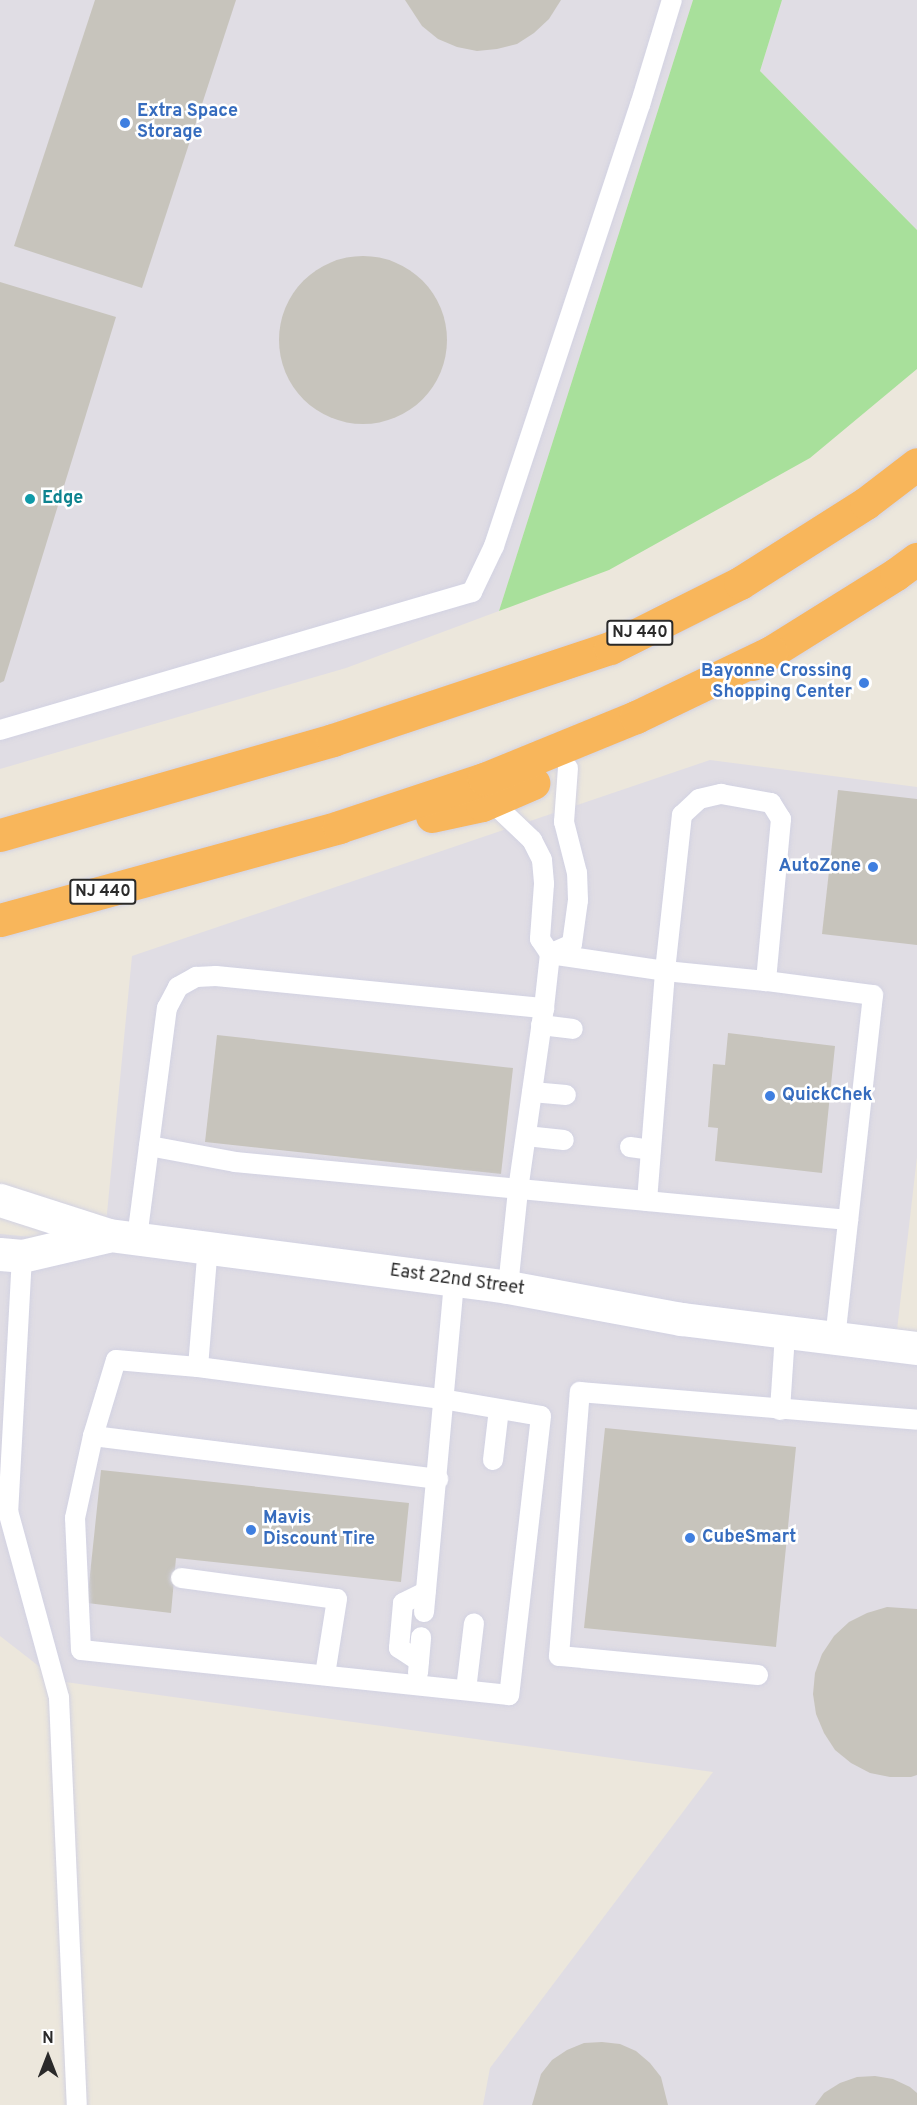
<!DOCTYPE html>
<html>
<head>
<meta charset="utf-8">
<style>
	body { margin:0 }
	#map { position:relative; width:917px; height:2105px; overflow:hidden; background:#ece7dc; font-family:Overpass,sans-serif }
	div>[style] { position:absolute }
	.industrial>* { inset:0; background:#e0dde4 }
	.green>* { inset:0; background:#a8e09b }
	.building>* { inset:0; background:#c7c4bc }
	.round { border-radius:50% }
	.roads { filter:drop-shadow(0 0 2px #d2d2e2) drop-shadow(0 0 2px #d2d2e2) }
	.lane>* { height:20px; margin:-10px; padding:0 10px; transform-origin:10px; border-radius:10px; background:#fff }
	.secondary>* { height:33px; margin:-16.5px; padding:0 16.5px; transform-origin:16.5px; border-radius:16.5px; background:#fff }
	.highway>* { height:33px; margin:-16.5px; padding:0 16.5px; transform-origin:16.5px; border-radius:16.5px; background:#f8b65b }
	.dots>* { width:16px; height:16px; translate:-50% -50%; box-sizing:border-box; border:3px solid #fff; border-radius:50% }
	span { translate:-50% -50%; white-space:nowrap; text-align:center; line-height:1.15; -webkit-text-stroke:5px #fff; paint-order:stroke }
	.shield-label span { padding:2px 4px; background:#fff; border:2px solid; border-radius:4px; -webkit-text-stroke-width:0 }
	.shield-label { font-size:16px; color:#2a2a2a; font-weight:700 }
	.shop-label { font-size:18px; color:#366cbe; font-weight:700 }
	.left { translate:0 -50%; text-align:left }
	.right { translate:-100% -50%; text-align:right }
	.culture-label { font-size:18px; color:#0d838f; font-weight:700 }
	.street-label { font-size:18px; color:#2a2a2a }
	.north { position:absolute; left:18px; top:2027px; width:60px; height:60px; -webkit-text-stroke:4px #fff; paint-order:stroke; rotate:0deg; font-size:16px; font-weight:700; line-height:24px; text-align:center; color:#2a2a2a }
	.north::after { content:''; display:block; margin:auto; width:21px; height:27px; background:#2a2a2a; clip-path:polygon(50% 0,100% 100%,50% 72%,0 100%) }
</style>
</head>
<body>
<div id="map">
	<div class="industrial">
		<i style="clip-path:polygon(0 0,693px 0,499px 611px,346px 668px,0 769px)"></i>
		<i style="clip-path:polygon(782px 0,917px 0,917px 230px,760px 71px)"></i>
		<i style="clip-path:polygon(710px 760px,917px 787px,917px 1157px,897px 1330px,917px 1332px,917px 2105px,483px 2105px,490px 2068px,713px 1772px,58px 1681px,0 1636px,0 1234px,104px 1244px,132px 956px)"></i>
	</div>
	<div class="green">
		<i style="clip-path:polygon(693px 0,782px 0,760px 71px,917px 230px,917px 369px,810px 458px,609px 570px,499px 611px)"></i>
	</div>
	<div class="building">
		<i style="clip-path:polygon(95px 0,236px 0,142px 288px,14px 246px)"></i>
		<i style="clip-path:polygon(405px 0,561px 0,549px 19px,534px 33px,517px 44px,497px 49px,477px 51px,457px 47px,438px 39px,422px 26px)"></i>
		<i class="round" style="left:279px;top:256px;width:168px;height:168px"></i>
		<i style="clip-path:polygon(0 282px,116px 317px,4px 681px,0 683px)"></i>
		<i style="clip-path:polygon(838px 790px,917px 799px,917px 945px,822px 934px)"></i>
		<i style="clip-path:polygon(728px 1033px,835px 1046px,822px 1173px,715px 1161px,718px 1128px,708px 1127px,713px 1064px,725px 1065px)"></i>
		<i style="clip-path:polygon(217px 1035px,513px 1068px,501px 1174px,205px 1142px)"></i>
		<i style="clip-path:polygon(605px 1428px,796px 1447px,776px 1647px,584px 1628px)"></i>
		<i style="clip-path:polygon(101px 1470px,409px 1503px,401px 1582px,176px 1558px,171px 1613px,87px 1603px)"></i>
		<i style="clip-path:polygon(887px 1607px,917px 1609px,917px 1775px,911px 1777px,890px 1777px,870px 1773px,851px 1763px,835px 1750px,824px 1733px,816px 1714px,813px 1694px,815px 1673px,822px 1654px,834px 1636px,849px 1622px,867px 1613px)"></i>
		<i style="clip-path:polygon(602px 2042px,620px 2044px,636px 2051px,650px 2063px,661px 2077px,668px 2105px,532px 2105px,541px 2074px,552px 2060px,567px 2050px,584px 2043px)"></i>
		<i style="clip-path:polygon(875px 2076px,893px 2079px,910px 2087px,917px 2093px,917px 2105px,815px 2105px,824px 2093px,840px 2083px,857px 2077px)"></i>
	</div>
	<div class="roads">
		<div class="lane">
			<i style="left:0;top:730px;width:492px;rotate:-16.3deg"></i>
			<i style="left:472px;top:592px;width:51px;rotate:-64.4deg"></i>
			<i style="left:494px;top:546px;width:465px;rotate:-71.7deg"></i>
			<i style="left:640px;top:105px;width:110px;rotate:-73.1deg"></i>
			<i style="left:491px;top:801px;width:57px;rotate:43.6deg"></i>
			<i style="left:532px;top:840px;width:22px;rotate:63deg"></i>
			<i style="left:542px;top:860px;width:24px;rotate:85deg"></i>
			<i style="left:544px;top:884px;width:55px;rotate:94.2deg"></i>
			<i style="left:540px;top:939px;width:18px;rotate:56deg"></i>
			<i style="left:550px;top:954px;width:24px;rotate:-24deg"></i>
			<i style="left:572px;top:944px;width:44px;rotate:-82.2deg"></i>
			<i style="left:578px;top:900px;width:27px;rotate:-92deg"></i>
			<i style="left:577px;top:873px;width:53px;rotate:-104.3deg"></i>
			<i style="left:564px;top:822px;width:54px;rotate:-85.8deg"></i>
			<i style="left:541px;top:1025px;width:32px;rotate:7deg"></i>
			<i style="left:532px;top:1092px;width:34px;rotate:5deg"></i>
			<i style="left:526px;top:1136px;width:38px;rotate:6deg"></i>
			<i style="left:149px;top:1146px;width:87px;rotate:10.5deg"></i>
			<i style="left:235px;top:1162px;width:616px;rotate:5.41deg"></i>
			<i style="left:630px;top:1147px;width:21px;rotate:8deg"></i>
			<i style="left:647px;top:1201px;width:231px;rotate:-85.5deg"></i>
			<i style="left:665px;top:971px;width:101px;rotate:5.7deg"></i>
			<i style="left:137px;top:1238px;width:232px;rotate:-82.6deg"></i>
			<i style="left:167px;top:1008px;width:24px;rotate:-62deg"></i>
			<i style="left:178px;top:987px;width:21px;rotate:-29deg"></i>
			<i style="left:196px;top:977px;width:20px;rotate:-3deg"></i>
			<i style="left:216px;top:976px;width:330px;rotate:5.6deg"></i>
			<i style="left:544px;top:1008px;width:54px;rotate:-83.7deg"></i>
			<i style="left:550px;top:954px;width:116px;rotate:8.4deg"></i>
			<i style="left:665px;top:971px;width:157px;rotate:-83.8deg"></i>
			<i style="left:682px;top:815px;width:23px;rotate:-43deg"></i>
			<i style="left:699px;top:799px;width:23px;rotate:-13deg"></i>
			<i style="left:721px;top:794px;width:51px;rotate:10.2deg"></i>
			<i style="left:771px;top:803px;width:19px;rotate:58deg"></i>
			<i style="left:781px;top:819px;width:163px;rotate:95.3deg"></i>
			<i style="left:766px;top:981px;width:108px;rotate:7.5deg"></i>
			<i style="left:873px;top:995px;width:346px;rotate:96.3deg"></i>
			<i style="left:22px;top:1256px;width:255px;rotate:93.1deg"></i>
			<i style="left:8px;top:1511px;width:194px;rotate:74.7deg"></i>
			<i style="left:59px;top:1698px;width:407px;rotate:87.5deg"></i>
			<i style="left:508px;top:1287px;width:98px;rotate:-84.1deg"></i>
			<i style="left:518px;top:1190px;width:184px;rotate:-81.9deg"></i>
			<i style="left:198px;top:1367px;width:246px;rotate:7.5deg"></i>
			<i style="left:442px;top:1399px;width:100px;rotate:9.7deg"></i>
			<i style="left:541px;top:1416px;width:281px;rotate:96.5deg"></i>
			<i style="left:509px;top:1695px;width:430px;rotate:-174deg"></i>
			<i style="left:81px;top:1650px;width:132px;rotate:-92.6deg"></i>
			<i style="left:75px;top:1518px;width:84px;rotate:-77.6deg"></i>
			<i style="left:93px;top:1436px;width:79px;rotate:-73.2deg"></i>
			<i style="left:116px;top:1360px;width:82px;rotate:4.9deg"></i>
			<i style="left:198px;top:1367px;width:121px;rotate:-85.3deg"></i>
			<i style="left:780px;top:1410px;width:76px;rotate:-86.2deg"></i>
			<i style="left:93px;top:1436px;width:348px;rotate:7.1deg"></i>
			<i style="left:493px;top:1460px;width:51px;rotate:-83.3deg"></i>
			<i style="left:181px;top:1578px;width:157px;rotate:7.7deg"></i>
			<i style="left:337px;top:1599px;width:77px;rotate:99deg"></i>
			<i style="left:424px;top:1612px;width:333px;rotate:-84.8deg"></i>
			<i style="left:419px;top:1661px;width:24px;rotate:-147deg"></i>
			<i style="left:399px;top:1648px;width:45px;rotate:-84.9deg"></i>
			<i style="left:403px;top:1603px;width:25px;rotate:-26deg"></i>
			<i style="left:418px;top:1673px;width:36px;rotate:-85deg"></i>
			<i style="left:758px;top:1675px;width:200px;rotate:-174.5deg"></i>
			<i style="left:559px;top:1656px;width:265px;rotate:-85.5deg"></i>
			<i style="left:580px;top:1392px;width:338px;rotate:4.7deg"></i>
			<i style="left:466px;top:1690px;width:67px;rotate:-83.2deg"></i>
		</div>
		<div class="secondary">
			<i style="left:0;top:1200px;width:114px;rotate:17.8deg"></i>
			<i style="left:109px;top:1235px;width:402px;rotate:7.4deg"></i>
			<i style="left:508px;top:1287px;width:176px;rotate:10.5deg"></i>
			<i style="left:681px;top:1319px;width:238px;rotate:7deg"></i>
			<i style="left:0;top:1254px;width:22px;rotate:5deg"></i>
			<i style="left:22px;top:1256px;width:87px;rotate:-13.2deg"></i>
		</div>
		<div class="highway">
			<i style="left:752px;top:664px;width:170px;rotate:-32deg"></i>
			<i style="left:896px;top:574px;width:26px;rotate:-36deg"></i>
			<i style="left:432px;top:816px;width:51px;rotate:-12.4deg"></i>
			<i style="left:482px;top:805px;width:56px;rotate:-23.3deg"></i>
			<i style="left:0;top:835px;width:346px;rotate:-15.9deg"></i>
			<i style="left:333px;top:740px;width:292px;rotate:-18.4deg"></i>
			<i style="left:610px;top:648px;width:145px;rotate:-26.6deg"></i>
			<i style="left:740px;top:583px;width:149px;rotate:-32.4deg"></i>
			<i style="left:866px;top:503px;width:64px;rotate:-37.4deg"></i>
			<i style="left:0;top:920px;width:352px;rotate:-15.3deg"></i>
			<i style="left:339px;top:827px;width:153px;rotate:-18.3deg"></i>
			<i style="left:484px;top:779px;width:164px;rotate:-22.2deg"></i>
			<i style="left:636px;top:717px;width:150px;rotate:-25.7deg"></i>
		</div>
	</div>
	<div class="dots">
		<i style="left:125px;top:123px;background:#3f7fe0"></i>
		<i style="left:30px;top:499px;background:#0f9aa8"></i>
		<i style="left:864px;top:683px;background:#3f7fe0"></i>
		<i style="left:873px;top:867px;background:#3f7fe0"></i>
		<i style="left:770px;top:1096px;background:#3f7fe0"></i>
		<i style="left:251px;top:1530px;background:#3f7fe0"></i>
		<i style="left:690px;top:1538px;background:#3f7fe0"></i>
	</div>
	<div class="shield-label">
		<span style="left:640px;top:633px">NJ 440</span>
		<span style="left:103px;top:892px">NJ 440</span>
	</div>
	<div class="shop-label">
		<span class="left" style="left:137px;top:123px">Extra Space<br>Storage</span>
		<span class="right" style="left:852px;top:683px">Bayonne Crossing<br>Shopping Center</span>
		<span class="right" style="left:861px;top:867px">AutoZone</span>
		<span class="left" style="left:782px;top:1096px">QuickChek</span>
		<span class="left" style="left:263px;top:1530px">Mavis<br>Discount Tire</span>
		<span class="left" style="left:702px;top:1538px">CubeSmart</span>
	</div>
	<div class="culture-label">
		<span class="left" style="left:42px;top:499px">Edge</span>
	</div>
	<div class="street-label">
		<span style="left:457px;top:1281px;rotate:8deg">East 22nd Street</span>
	</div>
	<div class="north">N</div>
</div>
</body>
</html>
